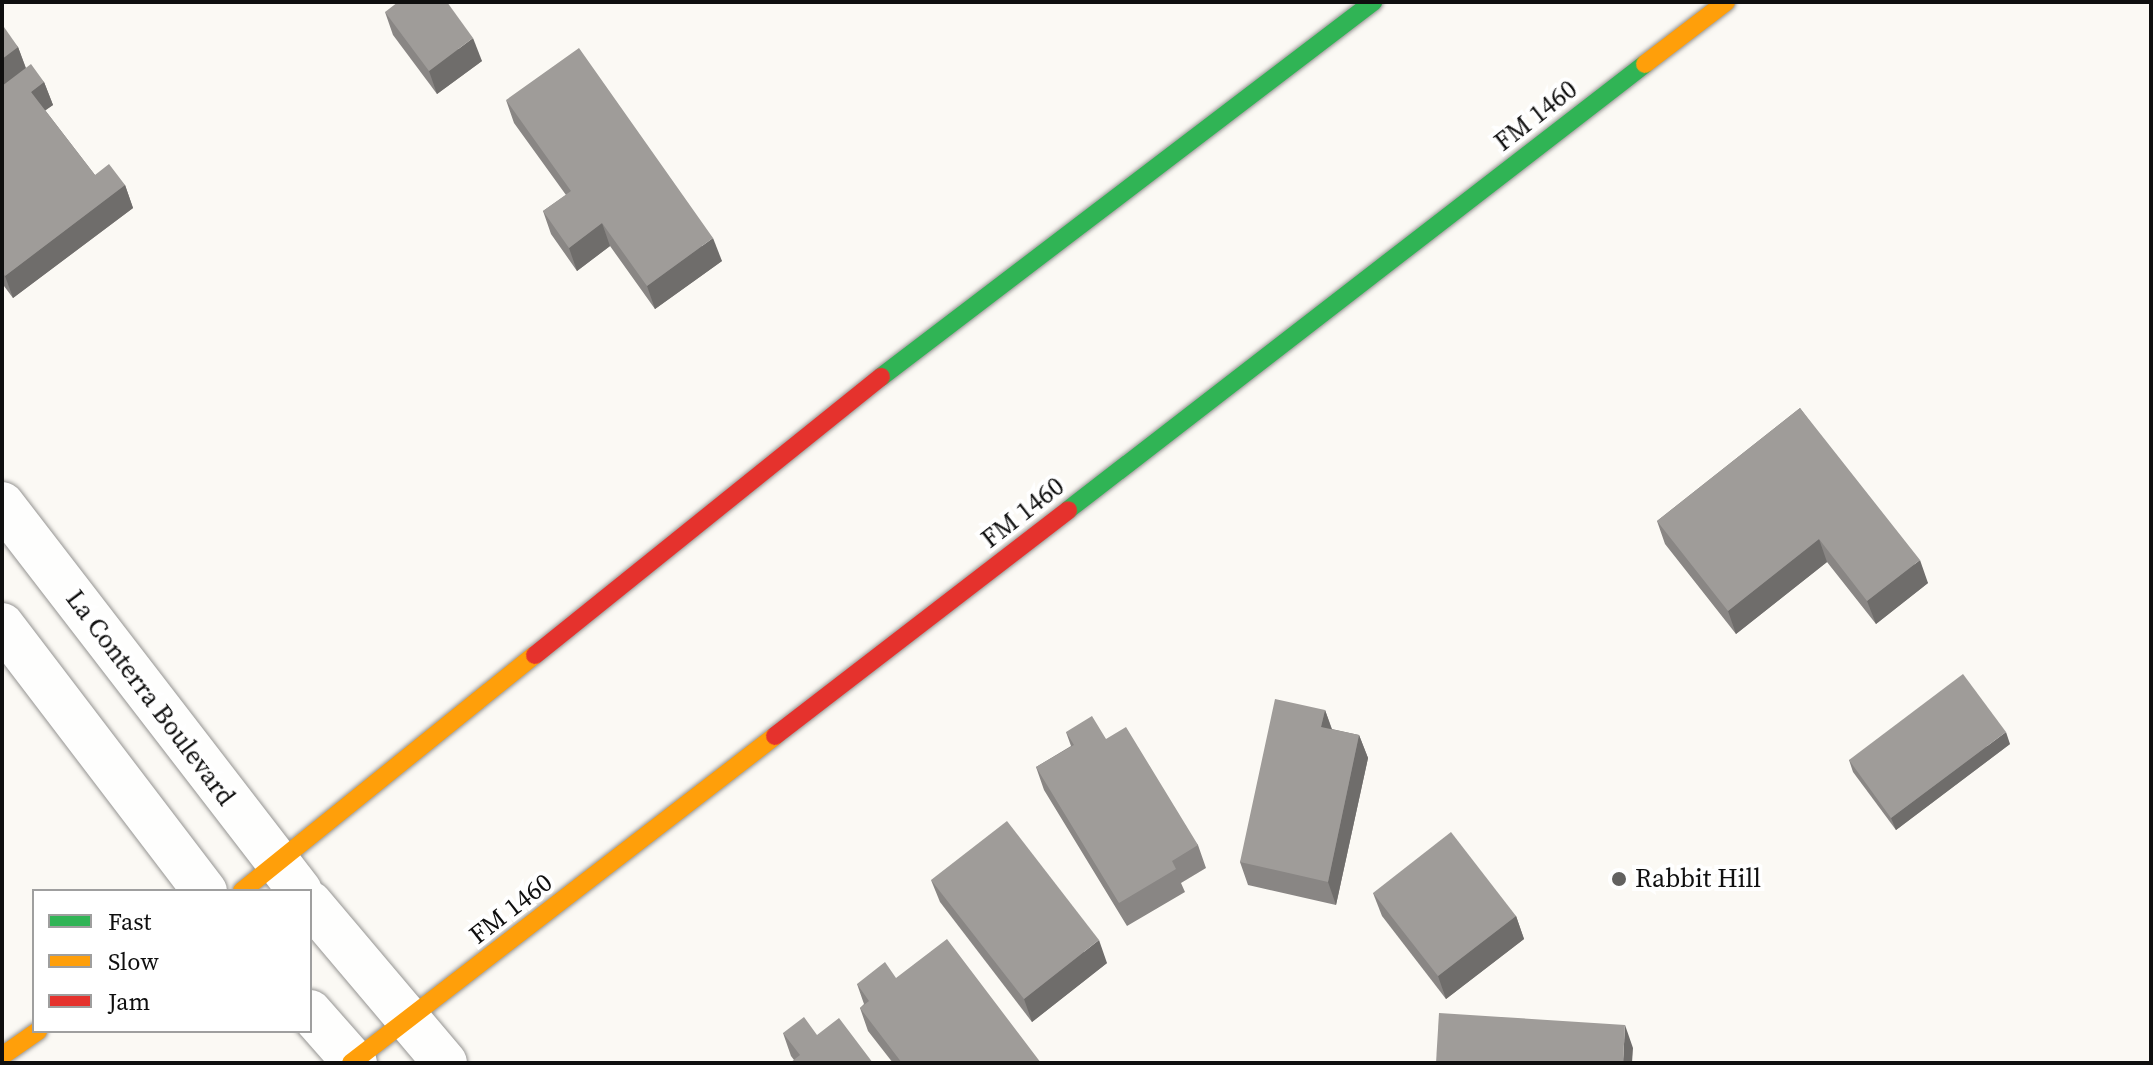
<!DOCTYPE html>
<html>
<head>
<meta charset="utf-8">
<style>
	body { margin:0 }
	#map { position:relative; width:2153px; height:1065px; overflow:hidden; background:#fbf9f4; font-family:"Source Serif 4",serif }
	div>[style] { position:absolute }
	.roads { filter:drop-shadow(0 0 2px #959492) drop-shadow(0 0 2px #959492) }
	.street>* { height:44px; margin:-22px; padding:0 22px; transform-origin:22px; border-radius:22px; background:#fefefd }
	.fast>* { height:18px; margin:-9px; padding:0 9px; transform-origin:9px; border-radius:9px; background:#30b455 }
	.slow>* { height:18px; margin:-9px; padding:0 9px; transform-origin:9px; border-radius:9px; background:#ff9f0a }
	.jam>* { height:18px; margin:-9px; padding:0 9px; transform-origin:9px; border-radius:9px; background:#e5322d }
	.wall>* { inset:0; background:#898684 }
	.shaded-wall>* { inset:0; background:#6f6d6b }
	.building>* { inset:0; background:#9f9c99 }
	.dots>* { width:22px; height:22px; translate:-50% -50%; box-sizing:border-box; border:4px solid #fff; border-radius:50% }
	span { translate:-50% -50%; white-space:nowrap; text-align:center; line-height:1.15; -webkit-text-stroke:8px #fff; paint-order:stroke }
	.street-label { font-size:26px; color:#0f0f0f }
	.poi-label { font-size:26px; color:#0f0f0f }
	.left { translate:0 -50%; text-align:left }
	.frame { position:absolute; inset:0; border:4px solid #0f0f0f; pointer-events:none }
	.legend { position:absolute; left:32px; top:889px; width:280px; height:144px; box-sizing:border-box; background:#fff; border:2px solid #9f9f9f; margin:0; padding:10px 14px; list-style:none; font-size:24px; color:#0f0f0f }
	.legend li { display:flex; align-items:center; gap:16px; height:40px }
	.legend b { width:40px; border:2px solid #9f9f9f }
</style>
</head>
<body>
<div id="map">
	<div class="roads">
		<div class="street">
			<i style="left:2px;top:504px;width:488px;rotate:52.4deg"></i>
			<i style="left:2px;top:625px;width:335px;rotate:52.7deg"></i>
			<i style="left:310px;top:903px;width:209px;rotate:49.8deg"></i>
			<i style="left:310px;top:1012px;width:68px;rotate:48.6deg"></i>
		</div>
		<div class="fast">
			<i style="left:881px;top:377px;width:619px;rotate:-37.31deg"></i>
			<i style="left:1068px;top:510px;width:729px;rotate:-37.7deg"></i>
		</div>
		<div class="slow">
			<i style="left:1645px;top:64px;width:102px;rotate:-37.4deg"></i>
			<i style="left:242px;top:891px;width:376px;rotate:-38.9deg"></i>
			<i style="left:2px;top:1056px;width:44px;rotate:-34.8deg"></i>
			<i style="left:351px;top:1063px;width:535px;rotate:-37.64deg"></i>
		</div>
		<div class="jam">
			<i style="left:535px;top:655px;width:444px;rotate:-38.8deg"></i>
			<i style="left:775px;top:736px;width:370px;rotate:-37.6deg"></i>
		</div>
	</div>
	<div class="wall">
		<i style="clip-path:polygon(385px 12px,482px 61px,437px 94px,393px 35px)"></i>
		<i style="clip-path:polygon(2px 29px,18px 47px,26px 68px,44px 82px,53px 105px,45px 110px,95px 175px,125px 185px,133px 208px,13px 298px,4px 286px,2px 288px)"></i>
		<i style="clip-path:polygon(506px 100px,722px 261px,655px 309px,610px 246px,577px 271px,551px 234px,543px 211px,566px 195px,514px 123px)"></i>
		<i style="clip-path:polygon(1800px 408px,1928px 583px,1876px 624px,1827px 562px,1736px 634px,1665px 544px,1657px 521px)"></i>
		<i style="clip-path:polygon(1325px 710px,1332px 729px,1359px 735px,1368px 758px,1336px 905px,1248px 885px,1240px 862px)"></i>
		<i style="clip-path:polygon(1066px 732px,1106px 739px,1198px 845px,1206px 868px,1181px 883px,1185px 892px,1127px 926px,1044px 790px,1036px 767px,1071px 746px)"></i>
		<i style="clip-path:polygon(2010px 744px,1896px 830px,1853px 772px,1849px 760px)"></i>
		<i style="clip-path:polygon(931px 880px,1107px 963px,1032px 1022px,940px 902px)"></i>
		<i style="clip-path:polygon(1373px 893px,1516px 916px,1524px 939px,1446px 999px,1382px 916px)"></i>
		<i style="clip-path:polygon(896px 978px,1041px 1063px,893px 1063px,868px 1031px,860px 1008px,864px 1004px,857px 984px)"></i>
		<i style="clip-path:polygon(783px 1033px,817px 1035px,873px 1063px,794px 1060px,791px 1056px)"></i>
	</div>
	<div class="shaded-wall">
		<i style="clip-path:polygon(473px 38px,482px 61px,437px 94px,429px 71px)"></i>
		<i style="clip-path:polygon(18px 47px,26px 69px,2px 88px,2px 59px)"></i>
		<i style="clip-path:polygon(44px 82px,53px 105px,39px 115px,31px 92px)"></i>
		<i style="clip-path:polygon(125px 185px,133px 208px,13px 298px,5px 276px)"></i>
		<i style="clip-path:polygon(602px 223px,610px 246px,577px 271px,569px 248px)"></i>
		<i style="clip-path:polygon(713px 238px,722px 261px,655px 309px,647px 286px)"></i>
		<i style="clip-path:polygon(1819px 539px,1827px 562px,1736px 634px,1728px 611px)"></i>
		<i style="clip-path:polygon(1920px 560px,1928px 583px,1876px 624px,1867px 601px)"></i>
		<i style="clip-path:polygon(1325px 710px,1333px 733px,1321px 727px)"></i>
		<i style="clip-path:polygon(2006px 732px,2010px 744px,1896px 830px,1891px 818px)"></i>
		<i style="clip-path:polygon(1359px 735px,1368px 758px,1336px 905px,1328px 882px)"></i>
		<i style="clip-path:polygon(1516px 916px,1524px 939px,1446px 999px,1438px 976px)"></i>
		<i style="clip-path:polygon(1099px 940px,1107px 963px,1032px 1022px,1024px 999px)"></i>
		<i style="clip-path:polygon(1625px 1025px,1633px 1048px,1632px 1063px,1623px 1063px)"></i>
	</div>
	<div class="building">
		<i style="clip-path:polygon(398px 2px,447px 2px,473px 38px,429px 71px,385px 12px)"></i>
		<i style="clip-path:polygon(4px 27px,18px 47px,2px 59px,2px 29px)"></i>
		<i style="clip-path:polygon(579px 48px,713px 238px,647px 286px,602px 223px,569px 248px,543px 211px,571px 191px,506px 100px)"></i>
		<i style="clip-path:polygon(31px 64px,44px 82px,31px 92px,95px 175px,109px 164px,125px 185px,5px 276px,2px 272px,2px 86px)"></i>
		<i style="clip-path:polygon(1800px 408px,1920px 560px,1867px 601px,1819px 539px,1728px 611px,1657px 521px)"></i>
		<i style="clip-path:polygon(1963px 674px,2006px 732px,1891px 818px,1849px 760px)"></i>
		<i style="clip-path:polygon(1275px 699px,1325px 710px,1321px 727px,1359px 735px,1328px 882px,1240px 862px)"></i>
		<i style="clip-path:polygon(1092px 716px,1106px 739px,1126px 727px,1198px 845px,1172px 861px,1176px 869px,1119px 903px,1036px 767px,1074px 745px,1066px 732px)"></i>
		<i style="clip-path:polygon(1007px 821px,1099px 940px,1024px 999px,931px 880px)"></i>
		<i style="clip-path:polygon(1451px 832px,1516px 916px,1438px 976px,1373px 893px)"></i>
		<i style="clip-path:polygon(947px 939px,1041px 1063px,902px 1063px,860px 1008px,869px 1001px,857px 984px,885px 962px,896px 978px)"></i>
		<i style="clip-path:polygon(1439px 1013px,1625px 1025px,1623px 1063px,1436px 1063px)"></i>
		<i style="clip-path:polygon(804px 1017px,817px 1035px,839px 1018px,873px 1063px,790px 1063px,800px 1055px,783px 1033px)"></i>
	</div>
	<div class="dots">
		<i style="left:1619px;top:879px;background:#62615f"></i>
	</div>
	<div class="street-label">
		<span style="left:1536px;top:116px;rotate:-38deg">FM 1460</span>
		<span style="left:1023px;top:513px;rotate:-38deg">FM 1460</span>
		<span style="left:150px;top:698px;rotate:53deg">La Conterra Boulevard</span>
		<span style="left:511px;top:909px;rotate:-38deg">FM 1460</span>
	</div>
	<div class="poi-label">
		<span class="left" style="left:1635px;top:879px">Rabbit Hill</span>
	</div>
	<div class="frame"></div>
	<ul class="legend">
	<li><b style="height:10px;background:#30b455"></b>Fast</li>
	<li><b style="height:10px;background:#ff9f0a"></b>Slow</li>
	<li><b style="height:10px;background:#e5322d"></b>Jam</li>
	</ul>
</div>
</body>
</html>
